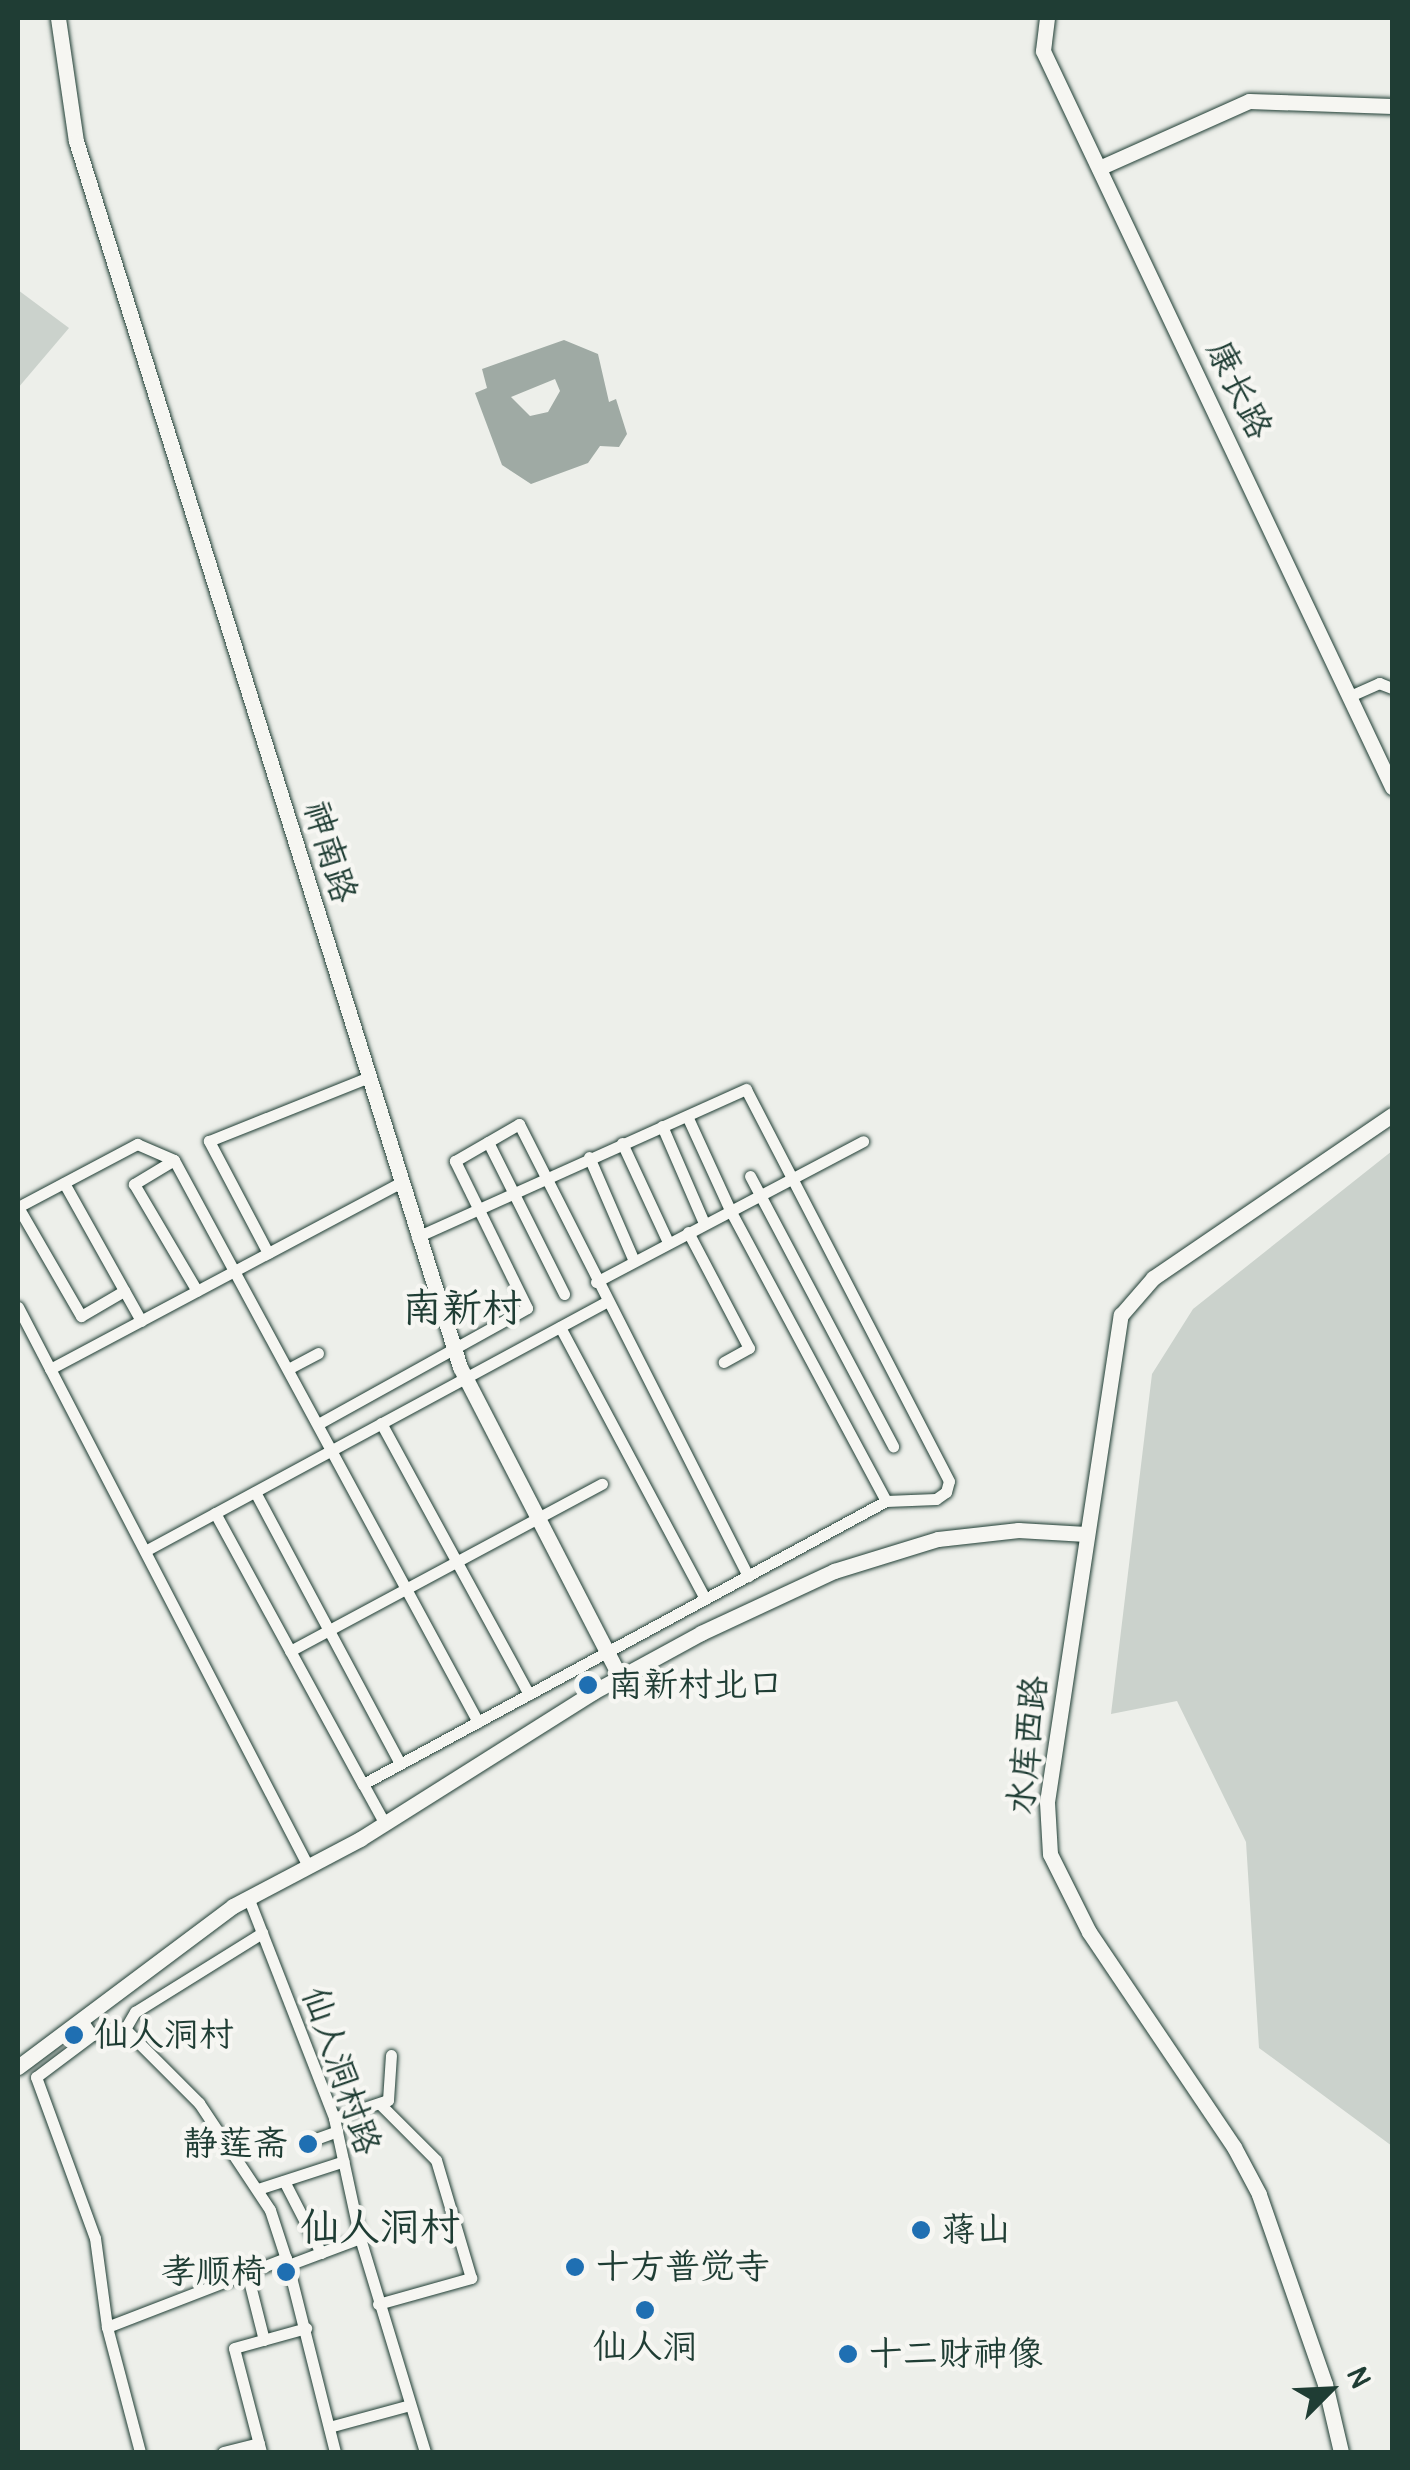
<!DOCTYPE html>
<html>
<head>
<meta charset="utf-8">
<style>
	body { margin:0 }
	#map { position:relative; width:1410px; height:2470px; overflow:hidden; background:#edefea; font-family:Pangolin,"LXGW WenKai TC",sans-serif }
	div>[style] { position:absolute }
	.green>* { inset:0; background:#cbd2cc }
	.water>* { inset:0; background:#9faaa4 }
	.roads { filter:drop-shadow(0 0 2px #1f3d34) drop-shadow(0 0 2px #1f3d34) }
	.street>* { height:11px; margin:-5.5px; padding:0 5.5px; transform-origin:5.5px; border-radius:5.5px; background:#f6f6f2 }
	.secondary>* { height:15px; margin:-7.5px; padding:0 7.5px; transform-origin:7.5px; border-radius:7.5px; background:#f6f6f2 }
	.dots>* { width:28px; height:28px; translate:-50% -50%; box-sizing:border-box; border:5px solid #f6f6f2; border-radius:50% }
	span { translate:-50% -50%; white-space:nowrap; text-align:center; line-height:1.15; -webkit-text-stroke:9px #f6f6f2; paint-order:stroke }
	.street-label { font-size:35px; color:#1f3d34 }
	.poi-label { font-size:35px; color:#1f3d34 }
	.left { translate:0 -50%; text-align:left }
	.right { translate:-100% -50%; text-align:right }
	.quarter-label { font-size:40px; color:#1f3d34 }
	.frame { position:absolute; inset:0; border:20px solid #1f3d34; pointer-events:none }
	.north { position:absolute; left:1280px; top:2340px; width:100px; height:100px; -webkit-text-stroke:8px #f6f6f2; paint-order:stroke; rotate:66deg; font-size:28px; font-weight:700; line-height:40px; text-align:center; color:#1f3d34 }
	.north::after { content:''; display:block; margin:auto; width:35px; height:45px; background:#1f3d34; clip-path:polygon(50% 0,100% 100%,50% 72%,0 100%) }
</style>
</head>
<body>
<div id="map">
	<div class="green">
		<i style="clip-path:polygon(18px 290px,69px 328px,18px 388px)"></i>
		<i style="clip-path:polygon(1392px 1151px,1392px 2146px,1259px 2048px,1246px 1842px,1177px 1701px,1111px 1714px,1152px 1374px,1193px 1309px)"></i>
	</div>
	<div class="water">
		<i style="clip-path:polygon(evenodd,564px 340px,598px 354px,609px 402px,616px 399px,627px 434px,619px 447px,600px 446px,588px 463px,531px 484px,502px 465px,475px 393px,487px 388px,482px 369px,564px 340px,555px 379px,560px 391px,548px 412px,530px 416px,511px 397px,555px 379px)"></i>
	</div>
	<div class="roads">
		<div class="street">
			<i style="left:1350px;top:696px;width:32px;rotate:-24deg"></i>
			<i style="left:1379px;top:683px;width:14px;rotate:21deg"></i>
			<i style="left:687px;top:1116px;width:103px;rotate:65.4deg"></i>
			<i style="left:730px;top:1210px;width:330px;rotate:61.8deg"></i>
			<i style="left:662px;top:1126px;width:106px;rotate:66.6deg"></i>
			<i style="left:488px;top:1142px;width:170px;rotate:63.4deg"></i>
			<i style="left:622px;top:1143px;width:109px;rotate:65.1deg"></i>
			<i style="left:589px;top:1157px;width:113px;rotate:66.6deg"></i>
			<i style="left:174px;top:1160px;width:47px;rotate:149deg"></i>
			<i style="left:134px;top:1184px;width:124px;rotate:59.5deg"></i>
			<i style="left:750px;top:1176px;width:306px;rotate:62.1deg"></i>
			<i style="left:64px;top:1183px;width:158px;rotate:60.8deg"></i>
			<i style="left:18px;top:1207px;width:135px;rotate:-27.9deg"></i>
			<i style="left:137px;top:1144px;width:40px;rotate:23.4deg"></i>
			<i style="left:174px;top:1160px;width:639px;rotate:61.59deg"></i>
			<i style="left:18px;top:1207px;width:126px;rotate:60deg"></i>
			<i style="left:81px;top:1316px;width:50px;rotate:-30.2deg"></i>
			<i style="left:688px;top:1232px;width:131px;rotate:62.3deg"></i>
			<i style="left:749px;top:1348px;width:29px;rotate:151deg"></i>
			<i style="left:268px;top:1253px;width:127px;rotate:-117.8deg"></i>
			<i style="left:209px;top:1141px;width:172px;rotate:-21.8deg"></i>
			<i style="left:596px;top:1282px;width:302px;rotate:-27.8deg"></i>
			<i style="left:18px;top:1307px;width:630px;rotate:62.58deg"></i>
			<i style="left:560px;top:1327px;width:308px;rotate:61.9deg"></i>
			<i style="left:50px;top:1369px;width:398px;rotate:-28deg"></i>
			<i style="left:288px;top:1369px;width:34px;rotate:-28deg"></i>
			<i style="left:381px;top:1423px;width:309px;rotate:61.4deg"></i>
			<i style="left:318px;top:1424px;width:239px;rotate:-29deg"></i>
			<i style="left:527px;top:1308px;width:164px;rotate:-116.1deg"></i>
			<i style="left:455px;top:1161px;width:74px;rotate:-30deg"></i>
			<i style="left:519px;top:1124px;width:507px;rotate:63.13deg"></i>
			<i style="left:255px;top:1492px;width:308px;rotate:61.9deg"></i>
			<i style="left:215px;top:1513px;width:309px;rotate:61.4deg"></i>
			<i style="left:363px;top:1784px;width:595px;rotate:-28.42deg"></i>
			<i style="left:886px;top:1501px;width:50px;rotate:-2.3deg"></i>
			<i style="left:936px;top:1499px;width:12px;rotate:-35deg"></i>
			<i style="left:946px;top:1492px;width:11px;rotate:-75deg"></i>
			<i style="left:949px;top:1481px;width:441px;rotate:-117.4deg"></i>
			<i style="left:746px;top:1089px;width:361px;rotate:155.8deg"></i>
			<i style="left:145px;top:1551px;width:522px;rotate:-28.38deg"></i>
			<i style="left:290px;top:1651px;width:354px;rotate:-28.2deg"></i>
			<i style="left:363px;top:1784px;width:46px;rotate:61.2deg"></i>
			<i style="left:248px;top:1897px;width:237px;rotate:68.7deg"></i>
			<i style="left:334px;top:2118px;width:123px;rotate:77.8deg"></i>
			<i style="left:360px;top:2238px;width:77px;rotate:159.4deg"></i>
			<i style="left:288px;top:2265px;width:193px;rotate:75.9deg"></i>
			<i style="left:81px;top:2019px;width:19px;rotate:55deg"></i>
			<i style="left:92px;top:2035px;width:70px;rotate:143.1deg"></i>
			<i style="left:36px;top:2077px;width:171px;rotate:69.9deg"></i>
			<i style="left:95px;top:2238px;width:90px;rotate:82.3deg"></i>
			<i style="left:107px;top:2327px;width:129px;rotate:75.2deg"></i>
			<i style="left:125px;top:2029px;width:20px;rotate:-60deg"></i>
			<i style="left:135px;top:2012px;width:150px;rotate:-31.9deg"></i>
			<i style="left:92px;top:2035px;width:34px;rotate:-10deg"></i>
			<i style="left:125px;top:2029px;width:105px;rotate:45deg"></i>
			<i style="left:199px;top:2103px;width:128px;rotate:56.4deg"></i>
			<i style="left:270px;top:2210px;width:58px;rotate:71.9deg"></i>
			<i style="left:334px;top:2118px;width:57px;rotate:-18.4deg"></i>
			<i style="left:388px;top:2100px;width:45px;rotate:-86.2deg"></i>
			<i style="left:310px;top:2141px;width:29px;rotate:-20deg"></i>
			<i style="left:284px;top:2181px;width:81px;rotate:62.8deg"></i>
			<i style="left:258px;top:2189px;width:90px;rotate:-18deg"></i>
			<i style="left:360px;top:2238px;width:224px;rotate:73.1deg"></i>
			<i style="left:247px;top:2273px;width:69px;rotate:75.8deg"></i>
			<i style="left:378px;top:2304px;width:97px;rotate:-15.6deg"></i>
			<i style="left:471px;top:2278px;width:123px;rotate:-106.5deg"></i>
			<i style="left:436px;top:2160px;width:79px;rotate:-135deg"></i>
			<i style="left:107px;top:2327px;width:192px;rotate:-21.1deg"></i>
			<i style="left:329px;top:2427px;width:84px;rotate:-15.2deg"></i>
			<i style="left:223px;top:2452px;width:37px;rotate:-14deg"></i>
			<i style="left:261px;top:2452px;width:107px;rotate:-104.6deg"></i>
			<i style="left:234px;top:2348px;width:75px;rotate:-15.5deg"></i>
		</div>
		<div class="secondary">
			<i style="left:58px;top:18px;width:124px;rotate:81.7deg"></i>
			<i style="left:76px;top:141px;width:1285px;rotate:72.61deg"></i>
			<i style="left:460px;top:1367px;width:349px;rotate:62.7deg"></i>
			<i style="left:1047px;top:18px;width:33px;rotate:97deg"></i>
			<i style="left:1043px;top:51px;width:815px;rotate:64.63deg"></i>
			<i style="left:1099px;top:168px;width:164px;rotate:-24.1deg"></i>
			<i style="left:1249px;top:101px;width:143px;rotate:2deg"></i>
			<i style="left:18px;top:2067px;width:269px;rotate:-36.8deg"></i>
			<i style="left:233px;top:1906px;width:144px;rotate:-27.8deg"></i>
			<i style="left:360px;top:1839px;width:275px;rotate:-32.2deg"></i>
			<i style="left:593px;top:1692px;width:123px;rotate:-28.6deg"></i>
			<i style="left:701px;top:1633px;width:147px;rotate:-25deg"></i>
			<i style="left:834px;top:1571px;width:109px;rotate:-17.1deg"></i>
			<i style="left:938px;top:1539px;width:81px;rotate:-6.4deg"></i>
			<i style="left:1018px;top:1530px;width:68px;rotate:3.4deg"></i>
			<i style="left:1341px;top:2452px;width:70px;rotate:-103.2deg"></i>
			<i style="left:1325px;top:2384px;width:201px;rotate:-109.2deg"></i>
			<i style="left:1259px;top:2194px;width:53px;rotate:-118deg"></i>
			<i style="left:1234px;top:2147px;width:259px;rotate:-124deg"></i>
			<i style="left:1089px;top:1932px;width:87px;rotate:-116.6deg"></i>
			<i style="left:1050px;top:1854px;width:52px;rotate:-93.3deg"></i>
			<i style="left:1047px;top:1802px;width:493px;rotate:-81.4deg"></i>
			<i style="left:1121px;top:1315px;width:49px;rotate:-49.1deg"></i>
			<i style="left:1153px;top:1278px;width:289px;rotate:-34.3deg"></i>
		</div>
	</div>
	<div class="dots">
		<i style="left:588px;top:1685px;background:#1f6fb2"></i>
		<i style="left:74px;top:2035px;background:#1f6fb2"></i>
		<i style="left:308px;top:2144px;background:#1f6fb2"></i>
		<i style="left:921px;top:2230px;background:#1f6fb2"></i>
		<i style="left:575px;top:2267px;background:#1f6fb2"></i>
		<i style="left:286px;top:2272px;background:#1f6fb2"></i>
		<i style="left:645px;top:2310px;background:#1f6fb2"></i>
		<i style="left:848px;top:2354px;background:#1f6fb2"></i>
	</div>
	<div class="street-label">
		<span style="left:1239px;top:390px;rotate:64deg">康长路</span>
		<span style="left:330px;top:852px;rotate:73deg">神南路</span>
		<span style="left:1028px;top:1745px;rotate:-84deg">水库西路</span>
		<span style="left:341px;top:2071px;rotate:71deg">仙人洞村路</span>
	</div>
	<div class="poi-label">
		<span class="left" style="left:608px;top:1685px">南新村北口</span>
		<span class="left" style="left:94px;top:2035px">仙人洞村</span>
		<span class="right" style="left:288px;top:2144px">静莲斋</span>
		<span class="left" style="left:941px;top:2230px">蒋山</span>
		<span class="left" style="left:595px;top:2267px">十方普觉寺</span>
		<span class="right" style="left:266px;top:2272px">孝顺椅</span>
		<span style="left:645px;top:2347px">仙人洞</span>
		<span class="left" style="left:868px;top:2354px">十二财神像</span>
	</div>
	<div class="quarter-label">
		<span style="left:462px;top:1309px">南新村</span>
		<span style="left:380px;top:2228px">仙人洞村</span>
	</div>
	<div class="frame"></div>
	<div class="north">N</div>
</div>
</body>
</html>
